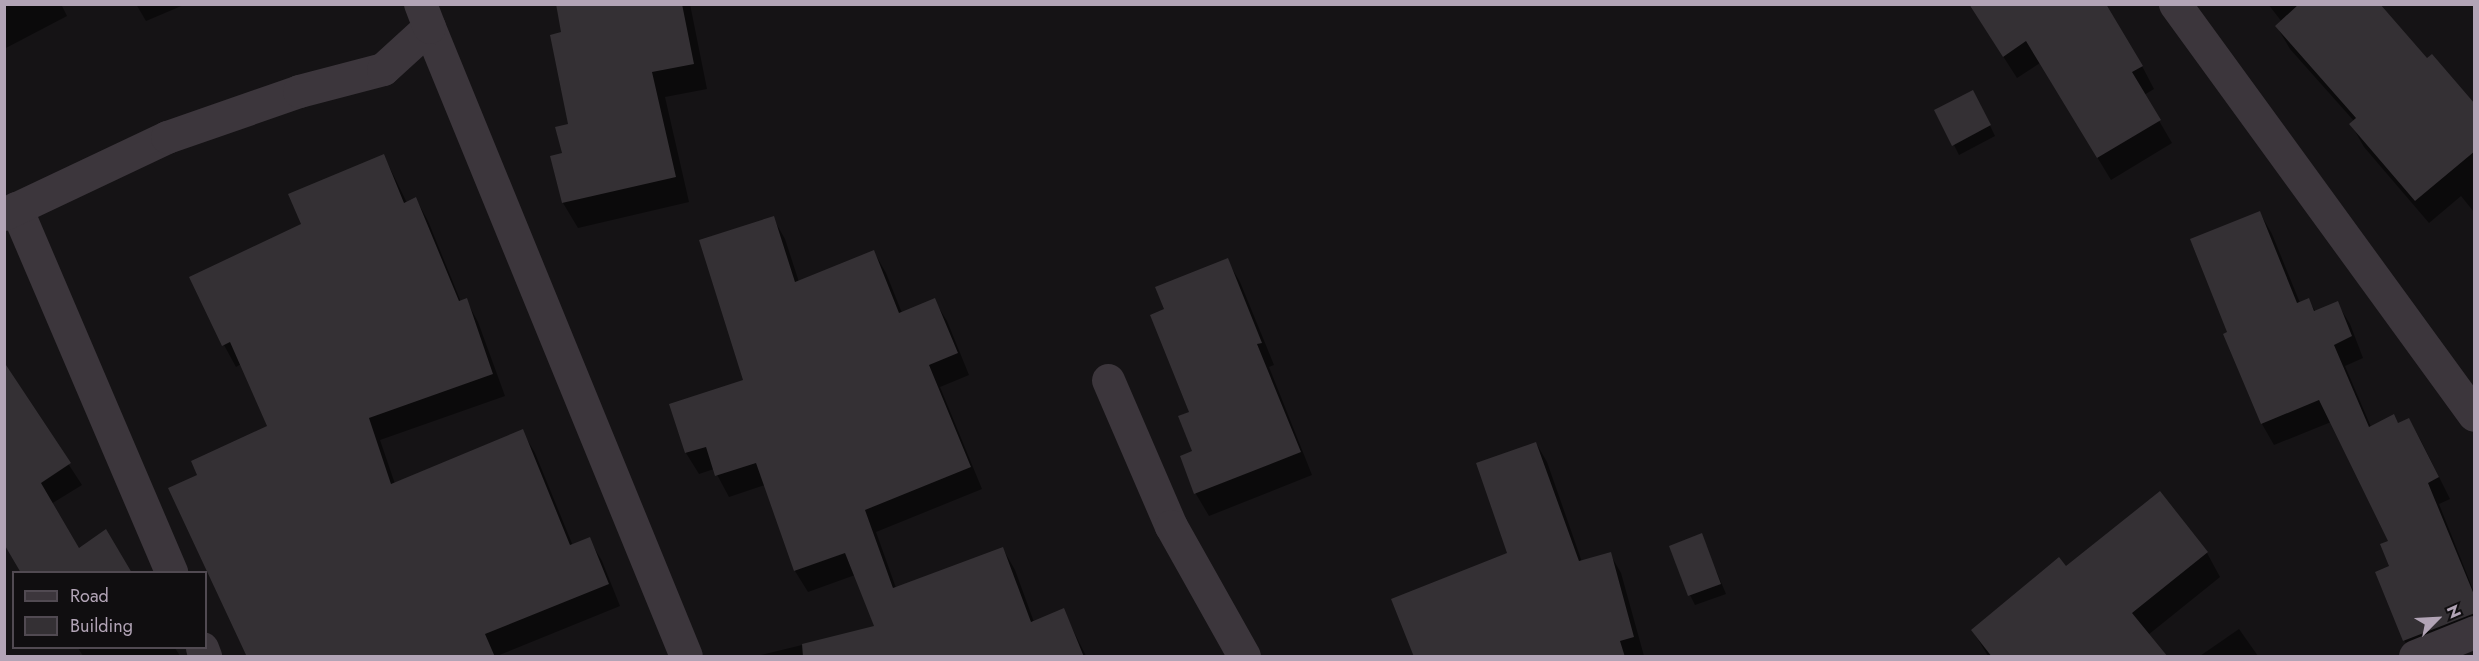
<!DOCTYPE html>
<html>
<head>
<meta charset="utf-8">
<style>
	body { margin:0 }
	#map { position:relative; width:2479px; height:661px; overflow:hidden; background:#151315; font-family:Jost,sans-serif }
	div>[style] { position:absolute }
	.shadow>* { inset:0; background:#0007 }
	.building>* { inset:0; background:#343034 }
	.minor>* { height:33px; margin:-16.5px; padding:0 16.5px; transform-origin:16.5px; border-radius:16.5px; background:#3c363c }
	span { translate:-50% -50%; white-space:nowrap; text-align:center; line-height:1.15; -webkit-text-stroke:4.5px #100e10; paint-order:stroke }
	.frame { position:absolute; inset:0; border:6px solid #b2a4b6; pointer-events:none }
	.legend { position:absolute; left:12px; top:571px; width:195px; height:78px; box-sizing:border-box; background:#100e10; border:2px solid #514a52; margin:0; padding:8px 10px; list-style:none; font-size:18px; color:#b2a4b6 }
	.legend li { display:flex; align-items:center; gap:12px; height:30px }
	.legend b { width:30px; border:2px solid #514a52 }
	.north { position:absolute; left:2407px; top:589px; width:60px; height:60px; -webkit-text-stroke:4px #100e10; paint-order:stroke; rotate:66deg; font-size:16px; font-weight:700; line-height:24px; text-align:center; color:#b2a4b6 }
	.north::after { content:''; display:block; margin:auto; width:21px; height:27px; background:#b2a4b6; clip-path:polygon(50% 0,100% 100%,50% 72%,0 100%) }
</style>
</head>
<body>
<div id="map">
	<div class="shadow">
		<i style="clip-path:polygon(4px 4px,61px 4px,67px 16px,4px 49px)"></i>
		<i style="clip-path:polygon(136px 4px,186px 4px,146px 21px)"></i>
		<i style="clip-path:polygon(581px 4px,690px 4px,707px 89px,665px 97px,689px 202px,578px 228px,563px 203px,563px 154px,569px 125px,563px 33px)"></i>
		<i style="clip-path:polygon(2268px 4px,2378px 4px,2427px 60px,2474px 107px,2474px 212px,2461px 196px,2429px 223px,2364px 147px,2351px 124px,2354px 121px,2290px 49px,2277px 27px,2282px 22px)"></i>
		<i style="clip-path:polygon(1978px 17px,2142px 66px,2154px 89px,2144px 95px,2172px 143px,2111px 180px,2040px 63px,2017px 78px)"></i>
		<i style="clip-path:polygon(1978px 101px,1995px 136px,1959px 155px,1954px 145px)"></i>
		<i style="clip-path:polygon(384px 156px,407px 203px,416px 199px,428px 221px,461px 302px,466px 300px,478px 322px,505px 396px,380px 440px,395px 484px,522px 431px,535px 453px,573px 546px,589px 539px,602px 561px,620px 606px,497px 656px,250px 656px,199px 476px,268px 427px,241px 364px,236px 367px,224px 345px,303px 225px)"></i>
		<i style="clip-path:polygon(2260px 213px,2272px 234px,2300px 303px,2308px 300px,2316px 312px,2337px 303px,2350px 324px,2363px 358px,2345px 366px,2371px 427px,2398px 424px,2409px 419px,2421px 441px,2450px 499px,2439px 504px,2474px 592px,2474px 639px,2414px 656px,2404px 640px,2391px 567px,2390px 541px,2331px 422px,2274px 445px,2262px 424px,2225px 334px,2229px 333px)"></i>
		<i style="clip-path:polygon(773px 218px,785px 239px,799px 282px,874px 252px,886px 273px,902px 313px,934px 300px,947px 321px,969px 375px,940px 387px,982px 489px,876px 532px,896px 588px,1003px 549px,1015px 570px,1034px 622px,1063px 610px,1086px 656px,757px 656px,876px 627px,855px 575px,808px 592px,795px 571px,765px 485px,729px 497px,714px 469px,699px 474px,686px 453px,671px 405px,745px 381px)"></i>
		<i style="clip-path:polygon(1227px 260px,1240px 282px,1274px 365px,1269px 367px,1312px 475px,1209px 516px,1196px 494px,1182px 457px,1194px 452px,1191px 412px,1166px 309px)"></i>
		<i style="clip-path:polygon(4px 365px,82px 485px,51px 504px,78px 550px,130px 572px,23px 572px)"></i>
		<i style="clip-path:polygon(1536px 443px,1547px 462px,1582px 562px,1610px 554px,1621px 573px,1644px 656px,1551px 656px,1509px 554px)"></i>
		<i style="clip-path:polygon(1701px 535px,1726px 594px,1695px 605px,1690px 595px)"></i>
		<i style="clip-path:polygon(2207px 553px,2220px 577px,2148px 635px,2160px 656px,1988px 656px,1973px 631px,2066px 568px)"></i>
		<i style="clip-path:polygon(2239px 629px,2258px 656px,2200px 656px)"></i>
		<i style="clip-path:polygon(78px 648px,175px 648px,180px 656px,83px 656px)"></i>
	</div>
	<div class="building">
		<i style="clip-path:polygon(556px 4px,682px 4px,694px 64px,652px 72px,676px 177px,562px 203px,550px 156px,562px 153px,555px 127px,568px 124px,550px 35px,561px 32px)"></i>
		<i style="clip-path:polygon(1969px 4px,2106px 4px,2143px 66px,2132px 72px,2161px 120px,2097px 158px,2026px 41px,2003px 57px)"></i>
		<i style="clip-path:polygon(2299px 4px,2380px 4px,2427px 58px,2432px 54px,2475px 104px,2475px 151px,2415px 201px,2349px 124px,2356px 118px,2275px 26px)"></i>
		<i style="clip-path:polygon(1973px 90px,1991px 125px,1952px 146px,1934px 110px)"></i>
		<i style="clip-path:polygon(384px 154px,404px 203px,416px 197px,459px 301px,467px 298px,493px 374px,369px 418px,391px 484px,523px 429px,570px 545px,590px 537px,609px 584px,485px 634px,495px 657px,247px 657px,168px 488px,197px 475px,191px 461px,267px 426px,230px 342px,222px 346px,189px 277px,301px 224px,288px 194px)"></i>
		<i style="clip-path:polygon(2260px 211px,2297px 303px,2309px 298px,2314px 311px,2338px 301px,2352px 336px,2334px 345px,2369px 427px,2394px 414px,2398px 423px,2409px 418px,2439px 477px,2428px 483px,2475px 597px,2475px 613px,2403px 641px,2375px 572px,2389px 566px,2380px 544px,2388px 541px,2319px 400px,2261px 424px,2223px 334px,2227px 332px,2190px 239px)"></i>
		<i style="clip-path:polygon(774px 216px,795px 282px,874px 250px,899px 313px,935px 298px,958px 353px,929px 365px,971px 467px,865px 510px,893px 588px,1003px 547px,1031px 622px,1064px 608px,1084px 657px,803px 657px,802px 644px,874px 626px,845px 553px,794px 571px,756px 463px,715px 476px,706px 447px,685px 453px,669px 404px,743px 380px,699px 240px)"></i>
		<i style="clip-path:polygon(1228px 258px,1262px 343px,1257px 344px,1301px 452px,1194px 494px,1180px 456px,1192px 451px,1178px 416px,1189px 412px,1150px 315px,1164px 309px,1155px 287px)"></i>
		<i style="clip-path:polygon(4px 362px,71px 463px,41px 483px,79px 548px,106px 529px,132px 573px,21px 573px,4px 544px)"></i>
		<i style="clip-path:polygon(1536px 442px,1579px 561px,1611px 552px,1634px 637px,1620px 641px,1625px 657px,1414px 657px,1391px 599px,1507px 553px,1476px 463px)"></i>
		<i style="clip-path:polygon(2160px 491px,2208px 552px,2132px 613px,2168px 657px,1992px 657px,1971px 630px,2059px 557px,2066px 566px)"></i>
		<i style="clip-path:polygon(1702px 533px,1721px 584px,1688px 596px,1669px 546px)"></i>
	</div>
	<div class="minor">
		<i style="left:2175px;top:4px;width:508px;rotate:53.96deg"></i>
		<i style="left:429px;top:27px;width:679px;rotate:67.78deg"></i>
		<i style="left:16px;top:208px;width:396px;rotate:66.9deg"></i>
		<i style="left:4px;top:214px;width:180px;rotate:-25.3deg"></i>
		<i style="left:167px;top:137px;width:140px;rotate:-19.2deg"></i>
		<i style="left:299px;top:91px;width:87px;rotate:-14.7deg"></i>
		<i style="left:383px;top:69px;width:62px;rotate:-42.4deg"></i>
		<i style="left:429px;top:27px;width:25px;rotate:-111deg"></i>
		<i style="left:1108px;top:380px;width:159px;rotate:66.7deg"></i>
		<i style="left:1171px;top:526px;width:149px;rotate:60.7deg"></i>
		<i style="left:202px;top:648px;width:9px;rotate:69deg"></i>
		<i style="left:2415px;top:656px;width:64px;rotate:-22.1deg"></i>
	</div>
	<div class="frame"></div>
	<ul class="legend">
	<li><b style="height:8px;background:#3c363c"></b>Road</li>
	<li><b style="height:16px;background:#343034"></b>Building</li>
	</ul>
	<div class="north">N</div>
</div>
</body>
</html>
